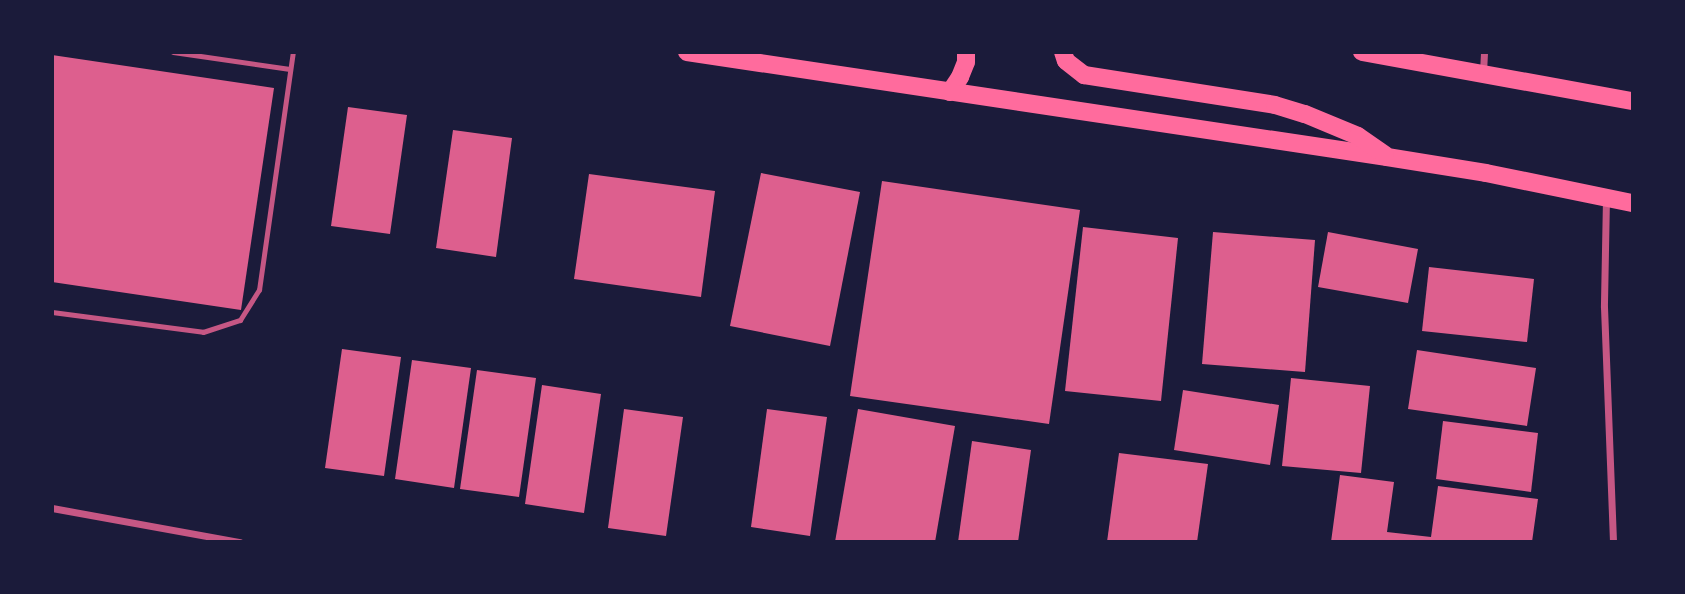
<!DOCTYPE html>
<html>
<head>
<meta charset="utf-8">
<style>
	body { margin:0 }
	#map { position:relative; width:1685px; height:594px; overflow:hidden; background:#1b1b3a; font-family:"PT Sans Narrow",sans-serif }
	div>[style] { position:absolute }
	.building>* { inset:0; background:#dd5f8e }
	.service>* { height:5px; margin:-2.5px; padding:0 2.5px; transform-origin:2.5px; border-radius:2.5px; background:#c65784 }
	.minor>* { height:7px; margin:-3.5px; padding:0 3.5px; transform-origin:3.5px; border-radius:3.5px; background:#c65784 }
	.primary>* { height:18px; margin:-9px; padding:0 9px; transform-origin:9px; border-radius:9px; background:#ff6b9d }
	span { translate:-50% -50%; white-space:nowrap; text-align:center; line-height:1.15; -webkit-text-stroke:6px #1b1b3a; paint-order:stroke }
	.frame { position:absolute; inset:0; border:54px solid #1b1b3a; pointer-events:none }
</style>
</head>
<body>
<div id="map">
	<div class="building">
		<i style="clip-path:polygon(52px 55px,274px 88px,241px 310px,52px 282px)"></i>
		<i style="clip-path:polygon(348px 107px,407px 115px,390px 234px,331px 226px)"></i>
		<i style="clip-path:polygon(453px 130px,512px 138px,496px 257px,436px 248px)"></i>
		<i style="clip-path:polygon(761px 173px,860px 192px,830px 346px,730px 326px)"></i>
		<i style="clip-path:polygon(589px 174px,715px 191px,701px 297px,574px 279px)"></i>
		<i style="clip-path:polygon(882px 181px,1080px 210px,1049px 424px,850px 396px)"></i>
		<i style="clip-path:polygon(1083px 227px,1178px 238px,1161px 401px,1065px 391px)"></i>
		<i style="clip-path:polygon(1213px 232px,1315px 240px,1305px 372px,1202px 364px)"></i>
		<i style="clip-path:polygon(1328px 232px,1418px 249px,1408px 303px,1318px 287px)"></i>
		<i style="clip-path:polygon(1429px 267px,1534px 279px,1527px 342px,1422px 331px)"></i>
		<i style="clip-path:polygon(342px 349px,401px 357px,384px 476px,325px 468px)"></i>
		<i style="clip-path:polygon(1417px 350px,1536px 368px,1527px 426px,1408px 409px)"></i>
		<i style="clip-path:polygon(412px 360px,471px 368px,454px 488px,395px 479px)"></i>
		<i style="clip-path:polygon(477px 370px,536px 378px,519px 497px,460px 489px)"></i>
		<i style="clip-path:polygon(1291px 378px,1370px 386px,1361px 473px,1282px 466px)"></i>
		<i style="clip-path:polygon(542px 385px,601px 394px,584px 513px,525px 504px)"></i>
		<i style="clip-path:polygon(1183px 390px,1279px 405px,1270px 465px,1174px 450px)"></i>
		<i style="clip-path:polygon(624px 409px,683px 417px,666px 536px,608px 528px)"></i>
		<i style="clip-path:polygon(767px 409px,827px 417px,810px 536px,751px 527px)"></i>
		<i style="clip-path:polygon(858px 409px,955px 426px,935px 542px,835px 542px)"></i>
		<i style="clip-path:polygon(1443px 421px,1538px 433px,1531px 492px,1436px 479px)"></i>
		<i style="clip-path:polygon(972px 441px,1031px 450px,1018px 542px,958px 542px)"></i>
		<i style="clip-path:polygon(1119px 453px,1208px 464px,1197px 542px,1107px 542px)"></i>
		<i style="clip-path:polygon(1340px 475px,1394px 482px,1387px 532px,1431px 537px,1438px 486px,1538px 499px,1532px 542px,1331px 542px)"></i>
	</div>
	<div class="service">
		<i style="left:173px;top:52px;width:118px;rotate:8.3deg"></i>
		<i style="left:52px;top:312px;width:152px;rotate:7.5deg"></i>
		<i style="left:203px;top:332px;width:39px;rotate:-18deg"></i>
		<i style="left:240px;top:320px;width:36px;rotate:-58deg"></i>
		<i style="left:259px;top:290px;width:240px;rotate:-81.9deg"></i>
	</div>
	<div class="minor">
		<i style="left:1483px;top:72px;width:20px;rotate:-87deg"></i>
		<i style="left:1606px;top:198px;width:109px;rotate:91.1deg"></i>
		<i style="left:1604px;top:307px;width:235px;rotate:87.8deg"></i>
		<i style="left:52px;top:508px;width:191px;rotate:10.3deg"></i>
	</div>
	<div class="primary">
		<i style="left:687px;top:52px;width:708px;rotate:8.53deg"></i>
		<i style="left:1387px;top:157px;width:100px;rotate:9.2deg"></i>
		<i style="left:1486px;top:173px;width:149px;rotate:11.6deg"></i>
		<i style="left:1063px;top:52px;width:9px;rotate:72deg"></i>
		<i style="left:1066px;top:61px;width:23px;rotate:38deg"></i>
		<i style="left:1084px;top:75px;width:193px;rotate:8.9deg"></i>
		<i style="left:1275px;top:105px;width:31px;rotate:17deg"></i>
		<i style="left:1305px;top:114px;width:57px;rotate:22.5deg"></i>
		<i style="left:1358px;top:136px;width:33px;rotate:35deg"></i>
		<i style="left:1362px;top:52px;width:274px;rotate:10.3deg"></i>
		<i style="left:950px;top:92px;width:18px;rotate:-56deg"></i>
		<i style="left:960px;top:77px;width:16px;rotate:-68deg"></i>
		<i style="left:966px;top:62px;width:10px;rotate:-90deg"></i>
	</div>
	<div class="frame"></div>
</div>
</body>
</html>
